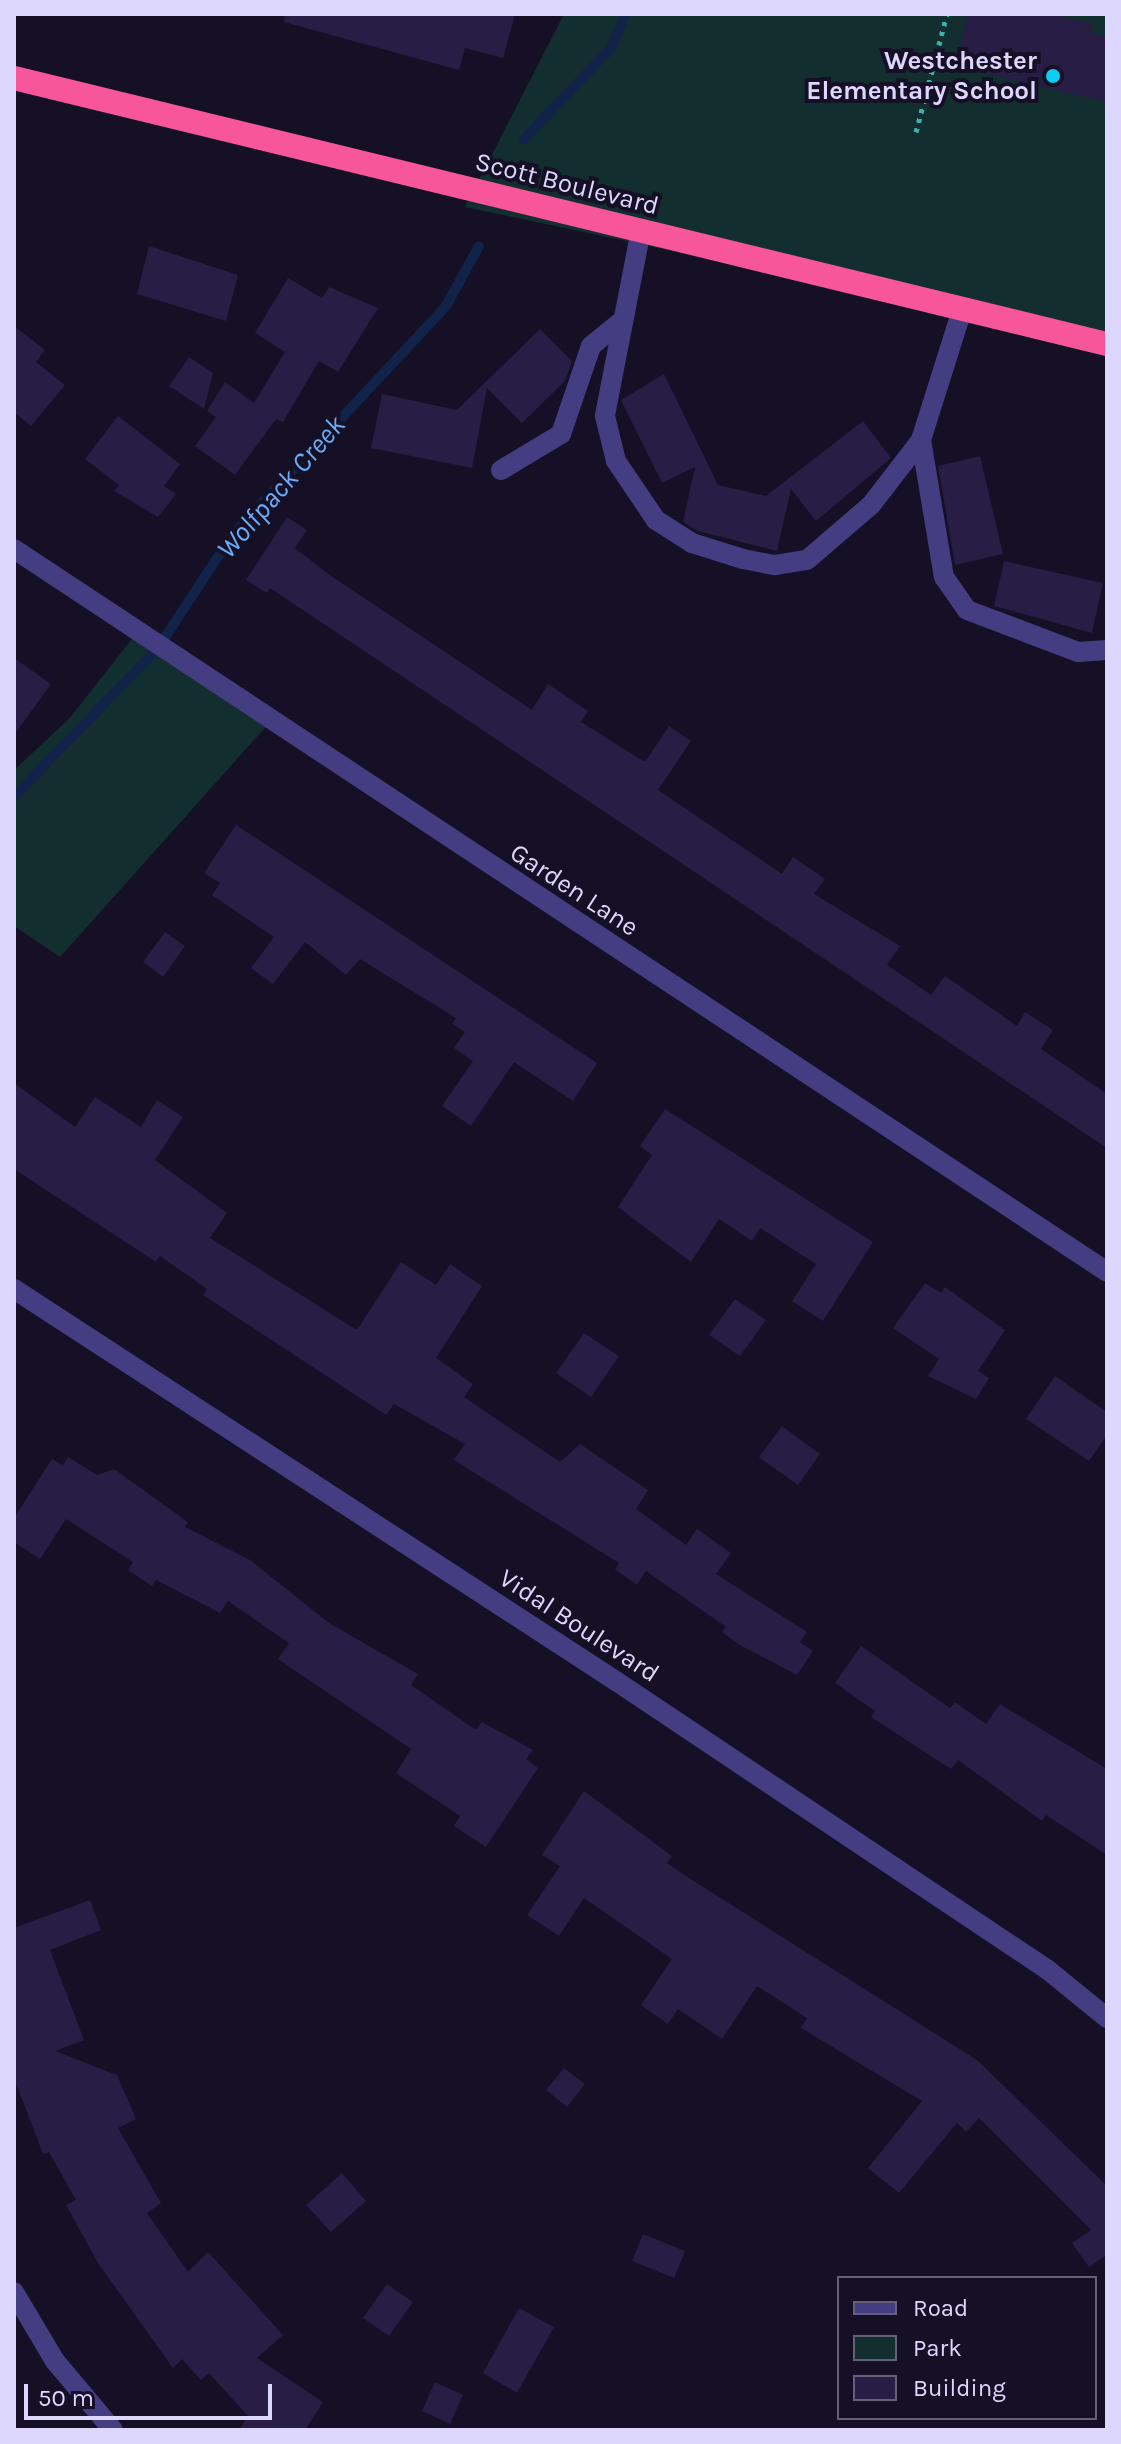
<!DOCTYPE html>
<html>
<head>
<meta charset="utf-8">
<style>
	body { margin:0 }
	#map { position:relative; width:1121px; height:2444px; overflow:hidden; background:#151025; font-family:Karla,sans-serif }
	div>[style] { position:absolute }
	.green>* { inset:0; background:#132e2f }
	.stream>* { height:10px; margin:-5px; padding:0 5px; transform-origin:5px; border-radius:5px; background:#112348 }
	.building>* { inset:0; background:#271d45 }
	.path>* { height:5px; margin-top:-2.5px; transform-origin:0; background:repeating-linear-gradient(90deg,#35b2b2 0 4px,transparent 0 10px) }
	.minor>* { height:20px; margin:-10px; padding:0 10px; transform-origin:10px; border-radius:10px; background:#443d82 }
	.highway>* { height:24px; margin:-12px; padding:0 12px; transform-origin:12px; border-radius:12px; background:#f7579a }
	.dots>* { width:22px; height:22px; translate:-50% -50%; box-sizing:border-box; border:4px solid #151025; border-radius:50% }
	span { translate:-50% -50%; white-space:nowrap; text-align:center; line-height:1.15; -webkit-text-stroke:8px #151025; paint-order:stroke }
	.poi-label { font-size:26px; color:#ddd6fd; font-weight:700 }
	.right { translate:-100% -50%; text-align:right }
	.street-label { font-size:26px; color:#ddd6fd }
	.water-label { font-size:28px; color:#69adf8; font-style:italic }
	.frame { position:absolute; inset:0; border:16px solid #ddd6fd; pointer-events:none }
	.legend { position:absolute; left:837px; top:2276px; width:260px; height:144px; box-sizing:border-box; background:#151025; border:2px solid #655f7b; margin:0; padding:10px 14px; list-style:none; font-size:24px; color:#ddd6fd }
	.legend li { display:flex; align-items:center; gap:16px; height:40px }
	.legend b { width:40px; border:2px solid #655f7b }
	.scale { position:absolute; left:24px; top:2384px; width:248px; height:36px; box-sizing:border-box; border:4px solid #ddd6fd; border-top:0; padding-left:10px; font-size:24px; line-height:28px; white-space:nowrap; color:#ddd6fd; -webkit-text-stroke:6px #151025; paint-order:stroke }
</style>
</head>
<body>
<div id="map">
	<div class="green">
		<i style="clip-path:polygon(564px 14px,1107px 14px,1107px 343px,465px 207px)"></i>
		<i style="clip-path:polygon(138px 631px,270px 722px,60px 957px,14px 926px,14px 770px,69px 719px)"></i>
	</div>
	<div class="stream">
		<i style="left:524px;top:139px;width:127px;rotate:-46.3deg"></i>
		<i style="left:612px;top:47px;width:35px;rotate:-68deg"></i>
		<i style="left:14px;top:797px;width:207px;rotate:-46deg"></i>
		<i style="left:158px;top:648px;width:136px;rotate:-56.7deg"></i>
		<i style="left:233px;top:534px;width:312px;rotate:-46.9deg"></i>
		<i style="left:446px;top:306px;width:68px;rotate:-61.2deg"></i>
	</div>
	<div class="building">
		<i style="clip-path:polygon(285px 14px,515px 14px,503px 58px,465px 48px,459px 70px,284px 22px)"></i>
		<i style="clip-path:polygon(968px 14px,1049px 14px,1093px 24px,1091px 33px,1107px 37px,1107px 102px,955px 66px)"></i>
		<i style="clip-path:polygon(149px 246px,238px 275px,226px 321px,137px 294px)"></i>
		<i style="clip-path:polygon(288px 278px,322px 298px,329px 287px,378px 308px,338px 372px,319px 361px,283px 422px,276px 419px,235px 475px,195px 446px,216px 417px,207px 411px,225px 382px,254px 403px,285px 352px,255px 333px)"></i>
		<i style="clip-path:polygon(14px 326px,45px 350px,36px 362px,65px 385px,31px 426px,14px 412px)"></i>
		<i style="clip-path:polygon(540px 329px,572px 361px,565px 381px,522px 423px,487px 388px,472px 468px,371px 448px,382px 394px,457px 410px)"></i>
		<i style="clip-path:polygon(189px 357px,213px 373px,204px 409px,169px 386px)"></i>
		<i style="clip-path:polygon(664px 374px,718px 485px,766px 496px,863px 421px,891px 458px,816px 521px,791px 489px,777px 551px,698px 531px,683px 522px,695px 467px,662px 483px,621px 400px)"></i>
		<i style="clip-path:polygon(118px 416px,180px 464px,164px 486px,176px 494px,158px 517px,114px 491px,119px 485px,85px 459px)"></i>
		<i style="clip-path:polygon(980px 456px,1003px 554px,955px 565px,938px 466px)"></i>
		<i style="clip-path:polygon(287px 517px,307px 530px,295px 548px,331px 576px,532px 710px,548px 684px,588px 711px,581px 722px,645px 762px,669px 726px,691px 741px,658px 790px,782px 874px,793px 857px,825px 879px,814px 894px,900px 946px,887px 965px,931px 995px,945px 976px,1017px 1026px,1025px 1012px,1053px 1030px,1041px 1049px,1107px 1094px,1107px 1148px,270px 588px,267px 593px,246px 580px)"></i>
		<i style="clip-path:polygon(1004px 561px,1103px 583px,1092px 633px,994px 606px)"></i>
		<i style="clip-path:polygon(14px 658px,51px 684px,14px 735px)"></i>
		<i style="clip-path:polygon(236px 825px,597px 1063px,573px 1101px,514px 1062px,471px 1126px,442px 1106px,473px 1061px,454px 1048px,465px 1032px,452px 1024px,456px 1018px,360px 959px,346px 975px,305px 942px,273px 984px,251px 968px,274px 937px,212px 895px,220px 883px,204px 873px)"></i>
		<i style="clip-path:polygon(165px 932px,185px 946px,163px 977px,143px 962px)"></i>
		<i style="clip-path:polygon(14px 1083px,75px 1127px,95px 1097px,141px 1127px,157px 1100px,183px 1117px,155px 1160px,227px 1213px,210px 1238px,357px 1330px,401px 1262px,436px 1285px,450px 1264px,482px 1286px,436px 1358px,473px 1384px,464px 1397px,560px 1462px,580px 1444px,648px 1490px,636px 1509px,686px 1545px,697px 1529px,731px 1553px,716px 1574px,807px 1632px,800px 1642px,813px 1651px,797px 1675px,738px 1644px,722px 1632px,726px 1627px,646px 1571px,637px 1585px,615px 1569px,619px 1563px,454px 1460px,465px 1444px,394px 1404px,386px 1415px,203px 1295px,207px 1289px,160px 1256px,156px 1262px,14px 1169px)"></i>
		<i style="clip-path:polygon(665px 1109px,873px 1242px,823px 1321px,792px 1301px,816px 1264px,760px 1228px,752px 1241px,719px 1219px,691px 1262px,618px 1207px,652px 1155px,640px 1146px)"></i>
		<i style="clip-path:polygon(925px 1283px,941px 1293px,945px 1287px,1005px 1330px,978px 1371px,989px 1378px,976px 1399px,928px 1376px,939px 1359px,893px 1328px)"></i>
		<i style="clip-path:polygon(735px 1299px,766px 1320px,740px 1356px,709px 1335px)"></i>
		<i style="clip-path:polygon(584px 1333px,619px 1356px,591px 1397px,556px 1373px)"></i>
		<i style="clip-path:polygon(1055px 1376px,1107px 1412px,1107px 1435px,1089px 1461px,1026px 1419px)"></i>
		<i style="clip-path:polygon(782px 1426px,820px 1454px,798px 1485px,759px 1457px)"></i>
		<i style="clip-path:polygon(68px 1457px,97px 1475px,114px 1469px,188px 1522px,185px 1527px,250px 1560px,329px 1623px,418px 1674px,411px 1685px,476px 1730px,482px 1722px,533px 1750px,526px 1759px,538px 1768px,486px 1847px,454px 1826px,460px 1816px,396px 1773px,411px 1749px,278px 1659px,289px 1643px,228px 1601px,220px 1613px,156px 1580px,152px 1586px,128px 1570px,133px 1562px,66px 1519px,40px 1559px,14px 1542px,14px 1518px,52px 1459px,63px 1465px)"></i>
		<i style="clip-path:polygon(861px 1646px,950px 1708px,955px 1702px,986px 1724px,1000px 1704px,1107px 1769px,1107px 1855px,1046px 1815px,1042px 1821px,958px 1760px,951px 1769px,871px 1717px,875px 1711px,835px 1683px)"></i>
		<i style="clip-path:polygon(584px 1791px,672px 1856px,667px 1863px,689px 1878px,977px 2060px,1107px 2186px,1107px 2255px,1089px 2267px,1072px 2243px,1091px 2230px,979px 2118px,966px 2132px,957px 2123px,899px 2193px,868px 2168px,922px 2101px,801px 2028px,807px 2018px,757px 1986px,722px 2039px,678px 2009px,668px 2024px,641px 2005px,672px 1959px,584px 1898px,559px 1936px,527px 1915px,560px 1866px,542px 1855px)"></i>
		<i style="clip-path:polygon(90px 1900px,101px 1930px,50px 1950px,84px 2040px,55px 2051px,117px 2075px,136px 2119px,118px 2128px,161px 2203px,147px 2213px,188px 2272px,208px 2252px,283px 2335px,257px 2358px,323px 2402px,305px 2430px,239px 2430px,248px 2416px,209px 2373px,201px 2380px,182px 2359px,173px 2368px,98px 2263px,66px 2205px,76px 2200px,49px 2152px,43px 2154px,14px 2078px,14px 1928px)"></i>
		<i style="clip-path:polygon(564px 2068px,585px 2084px,567px 2107px,546px 2090px)"></i>
		<i style="clip-path:polygon(342px 2173px,366px 2201px,331px 2232px,306px 2205px)"></i>
		<i style="clip-path:polygon(643px 2234px,685px 2251px,674px 2278px,632px 2261px)"></i>
		<i style="clip-path:polygon(387px 2284px,413px 2302px,389px 2336px,363px 2318px)"></i>
		<i style="clip-path:polygon(519px 2308px,554px 2327px,517px 2393px,483px 2373px)"></i>
		<i style="clip-path:polygon(435px 2382px,463px 2395px,450px 2424px,422px 2411px)"></i>
	</div>
	<div class="path">
		<i style="left:916px;top:132px;width:122px;rotate:-75.3deg"></i>
	</div>
	<div class="minor">
		<i style="left:641px;top:230px;width:189px;rotate:101deg"></i>
		<i style="left:605px;top:416px;width:46px;rotate:76.3deg"></i>
		<i style="left:616px;top:461px;width:71px;rotate:55.9deg"></i>
		<i style="left:656px;top:520px;width:43px;rotate:32.6deg"></i>
		<i style="left:692px;top:543px;width:53px;rotate:17.4deg"></i>
		<i style="left:743px;top:559px;width:33px;rotate:11deg"></i>
		<i style="left:775px;top:565px;width:32px;rotate:-9deg"></i>
		<i style="left:807px;top:560px;width:84px;rotate:-40.7deg"></i>
		<i style="left:871px;top:505px;width:82px;rotate:-52.4deg"></i>
		<i style="left:921px;top:440px;width:136px;rotate:-72.5deg"></i>
		<i style="left:921px;top:440px;width:139px;rotate:80.5deg"></i>
		<i style="left:944px;top:577px;width:40px;rotate:55.1deg"></i>
		<i style="left:967px;top:610px;width:119px;rotate:20.7deg"></i>
		<i style="left:1078px;top:652px;width:29px;rotate:-4deg"></i>
		<i style="left:501px;top:470px;width:70px;rotate:-31deg"></i>
		<i style="left:561px;top:434px;width:93px;rotate:-71.2deg"></i>
		<i style="left:591px;top:346px;width:36px;rotate:-39deg"></i>
		<i style="left:14px;top:549px;width:1310px;rotate:33.48deg"></i>
		<i style="left:14px;top:1289px;width:718px;rotate:33.07deg"></i>
		<i style="left:616px;top:1681px;width:520px;rotate:33.78deg"></i>
		<i style="left:1048px;top:1970px;width:76px;rotate:39.1deg"></i>
		<i style="left:14px;top:2292px;width:80px;rotate:59.3deg"></i>
		<i style="left:55px;top:2361px;width:90px;rotate:50deg"></i>
	</div>
	<div class="highway">
		<i style="left:14px;top:78px;width:1125px;rotate:13.68deg"></i>
	</div>
	<div class="dots">
		<i style="left:1053px;top:76px;background:#0bcef4"></i>
	</div>
	<div class="poi-label">
		<span class="right" style="left:1037px;top:76px">Westchester<br>Elementary School</span>
	</div>
	<div class="street-label">
		<span style="left:567px;top:184px;rotate:14deg">Scott Boulevard</span>
		<span style="left:574px;top:890px;rotate:33deg">Garden Lane</span>
		<span style="left:579px;top:1626px;rotate:33deg">Vidal Boulevard</span>
	</div>
	<div class="water-label">
		<span style="left:281px;top:487px;rotate:-49deg">Wolfpack Creek</span>
	</div>
	<div class="frame"></div>
	<ul class="legend">
	<li><b style="height:10px;background:#443d82"></b>Road</li>
	<li><b style="height:22px;background:#132e2f"></b>Park</li>
	<li><b style="height:22px;background:#271d45"></b>Building</li>
	</ul>
	<div class="scale">50 m</div>
</div>
</body>
</html>
